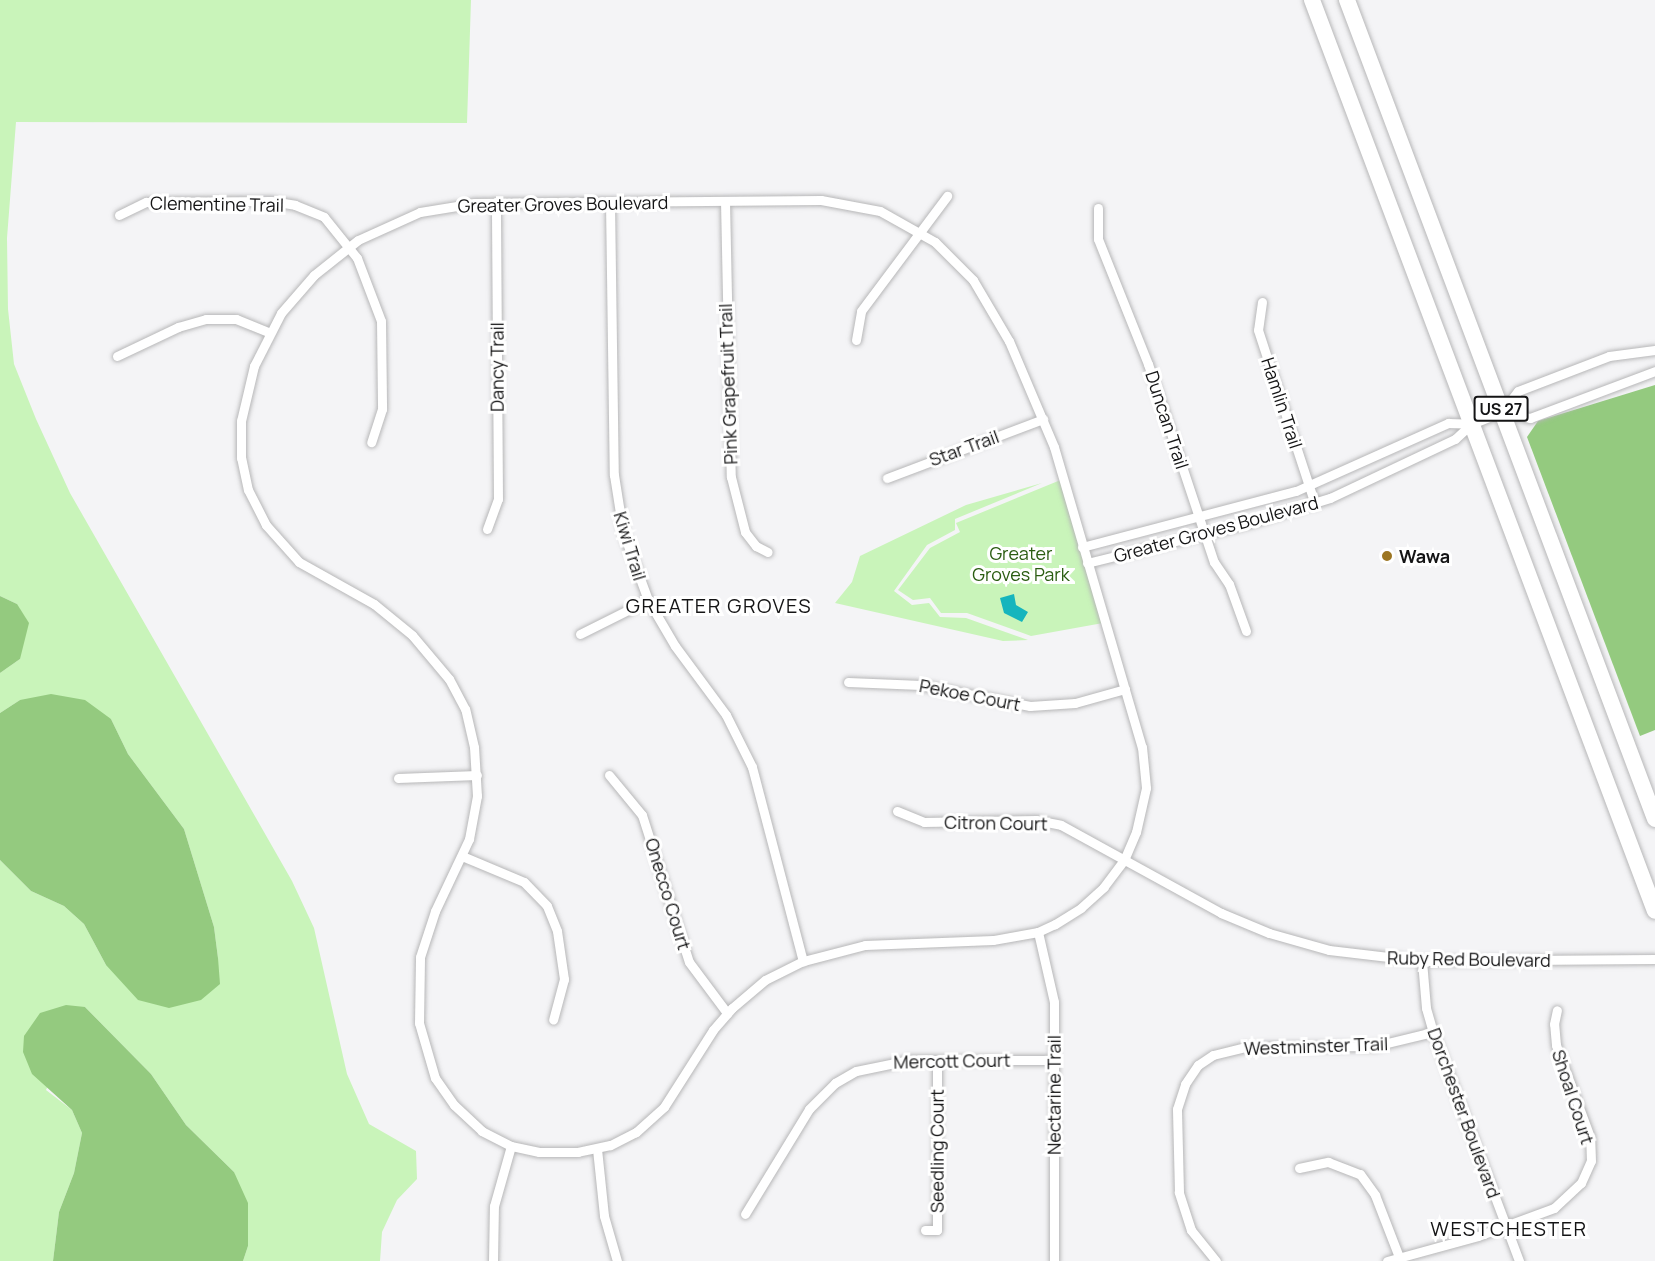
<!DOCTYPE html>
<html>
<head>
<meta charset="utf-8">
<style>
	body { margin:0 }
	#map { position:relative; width:1655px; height:1261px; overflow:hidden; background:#f4f4f6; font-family:Manrope,sans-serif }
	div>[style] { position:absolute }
	.green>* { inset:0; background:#c9f4ba }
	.forest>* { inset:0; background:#94ca7f }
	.water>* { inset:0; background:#15b5bd }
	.roads { filter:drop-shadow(0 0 2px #b7b7b8) drop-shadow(0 0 2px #b7b7b8) }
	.street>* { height:9px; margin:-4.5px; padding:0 4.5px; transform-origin:4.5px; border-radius:4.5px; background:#fff }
	.highway>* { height:16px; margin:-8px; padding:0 8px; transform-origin:8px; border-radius:8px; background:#fff }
	.dots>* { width:16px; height:16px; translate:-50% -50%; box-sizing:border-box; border:3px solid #fff; border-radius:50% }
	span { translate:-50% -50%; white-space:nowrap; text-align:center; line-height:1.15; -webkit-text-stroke:6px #fff; paint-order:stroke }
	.shield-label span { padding:2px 4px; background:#fff; border:2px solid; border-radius:4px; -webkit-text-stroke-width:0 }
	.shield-label { font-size:16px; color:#141415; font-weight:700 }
	.street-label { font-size:18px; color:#141415 }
	.park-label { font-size:18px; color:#2b5d12 }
	.poi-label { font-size:18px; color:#141415; font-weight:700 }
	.left { translate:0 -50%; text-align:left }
	.neighbourhood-label { font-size:20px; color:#141415; letter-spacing:1.5px }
</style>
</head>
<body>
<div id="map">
	<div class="green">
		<i style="clip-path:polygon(0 0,471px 0,467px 123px,16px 122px,7px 238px,8px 309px,14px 364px,36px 419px,70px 493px,292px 881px,314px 928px,347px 1074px,369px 1124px,416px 1151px,417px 1179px,397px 1200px,382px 1232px,380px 1261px,243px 1261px,248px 1246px,234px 1172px,186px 1125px,151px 1074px,85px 1007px,46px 1090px,72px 1110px,82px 1133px,74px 1173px,59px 1212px,53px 1261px,0 1261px,0 860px,31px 891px,64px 906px,84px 924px,106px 965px,218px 958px,214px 927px,184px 829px,128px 754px,111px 719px,20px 700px,0 713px,0 673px,20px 659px,17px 604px,0 596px)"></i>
		<i style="clip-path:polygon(1063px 479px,1103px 623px,1031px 636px,967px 613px,941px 613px,930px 598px,913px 600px,898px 590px,930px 548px,960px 532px,956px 523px)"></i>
		<i style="clip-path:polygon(1042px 483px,955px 519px,955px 530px,927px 545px,894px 591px,912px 605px,929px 603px,940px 617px,966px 618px,1028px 640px,1003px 641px,835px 603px,852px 582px,860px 556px,966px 505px)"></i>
	</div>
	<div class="forest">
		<i style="clip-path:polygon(1655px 385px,1655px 730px,1640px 736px,1527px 437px,1538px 421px)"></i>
		<i style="clip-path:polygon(0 596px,17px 604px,29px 623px,20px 659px,0 673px)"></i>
		<i style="clip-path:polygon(51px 694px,85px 700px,111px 719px,128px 754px,184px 829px,214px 927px,218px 958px,220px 984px,201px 1000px,169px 1008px,138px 1000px,106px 965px,84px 924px,64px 906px,31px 891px,0 860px,0 713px,20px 700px)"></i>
		<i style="clip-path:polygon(66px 1005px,85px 1007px,151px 1074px,186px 1125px,234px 1172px,248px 1203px,248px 1246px,243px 1261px,53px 1261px,59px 1212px,74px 1173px,82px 1133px,72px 1110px,32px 1074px,23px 1052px,24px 1036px,40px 1013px)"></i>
	</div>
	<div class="water">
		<i style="clip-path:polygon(1014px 594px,1016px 605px,1028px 612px,1022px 622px,1004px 613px,1000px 598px)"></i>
	</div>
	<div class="roads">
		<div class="street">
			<i style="left:821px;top:200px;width:60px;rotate:10.6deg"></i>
			<i style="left:880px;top:211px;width:63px;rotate:29.4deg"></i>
			<i style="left:935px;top:242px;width:54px;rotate:45deg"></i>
			<i style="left:973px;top:280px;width:71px;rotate:59.5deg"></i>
			<i style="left:1009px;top:341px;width:115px;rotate:67deg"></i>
			<i style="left:1054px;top:447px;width:313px;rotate:73.7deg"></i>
			<i style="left:1142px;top:747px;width:41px;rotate:84.4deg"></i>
			<i style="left:1146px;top:788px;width:45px;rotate:102.8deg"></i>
			<i style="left:1136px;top:832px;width:30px;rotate:113deg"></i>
			<i style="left:1124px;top:860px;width:34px;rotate:127deg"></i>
			<i style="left:1104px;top:887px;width:31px;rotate:138deg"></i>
			<i style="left:1081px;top:908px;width:31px;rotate:148deg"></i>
			<i style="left:1055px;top:924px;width:19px;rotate:155deg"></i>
			<i style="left:1038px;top:932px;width:46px;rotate:169.9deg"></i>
			<i style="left:993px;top:940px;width:128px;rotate:177.8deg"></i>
			<i style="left:865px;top:945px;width:64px;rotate:165.5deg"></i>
			<i style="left:803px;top:961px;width:42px;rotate:153.4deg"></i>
			<i style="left:765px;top:980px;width:43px;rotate:139.7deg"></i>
			<i style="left:732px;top:1008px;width:29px;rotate:131deg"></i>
			<i style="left:713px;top:1030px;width:91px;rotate:122.5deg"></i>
			<i style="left:664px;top:1107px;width:38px;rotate:138deg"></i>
			<i style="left:636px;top:1132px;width:29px;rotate:153deg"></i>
			<i style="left:610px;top:1145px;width:33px;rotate:168deg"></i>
			<i style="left:578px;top:1152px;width:39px;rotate:180deg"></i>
			<i style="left:539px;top:1152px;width:29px;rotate:-168deg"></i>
			<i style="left:511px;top:1146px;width:33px;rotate:-153deg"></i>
			<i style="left:482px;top:1131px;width:38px;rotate:-137deg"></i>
			<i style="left:454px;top:1105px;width:33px;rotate:-125deg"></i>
			<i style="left:435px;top:1078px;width:57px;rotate:-106.2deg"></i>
			<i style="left:419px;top:1023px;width:66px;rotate:-89.1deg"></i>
			<i style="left:420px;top:957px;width:48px;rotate:-71.9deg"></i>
			<i style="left:435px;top:911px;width:80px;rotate:-64.7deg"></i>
			<i style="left:469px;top:839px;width:44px;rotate:-79.5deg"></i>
			<i style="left:477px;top:796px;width:49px;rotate:-93.5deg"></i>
			<i style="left:474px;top:747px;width:39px;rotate:-103deg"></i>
			<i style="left:465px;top:709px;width:34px;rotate:-118deg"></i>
			<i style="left:449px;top:679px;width:57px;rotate:-130.1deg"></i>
			<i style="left:412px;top:635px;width:49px;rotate:-140.8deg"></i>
			<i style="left:374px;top:604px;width:86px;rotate:-150.8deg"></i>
			<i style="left:299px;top:562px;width:50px;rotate:-131.7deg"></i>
			<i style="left:266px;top:525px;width:39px;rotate:-117deg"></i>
			<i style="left:248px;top:490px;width:33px;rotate:-102deg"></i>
			<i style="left:241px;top:458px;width:37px;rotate:-90deg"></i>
			<i style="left:241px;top:421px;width:57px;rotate:-76.7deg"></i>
			<i style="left:254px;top:366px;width:59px;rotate:-63deg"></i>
			<i style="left:281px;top:313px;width:50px;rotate:-49deg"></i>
			<i style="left:314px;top:275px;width:56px;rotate:-38.5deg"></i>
			<i style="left:358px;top:240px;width:68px;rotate:-24.3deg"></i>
			<i style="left:420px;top:212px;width:56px;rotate:-9.3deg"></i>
			<i style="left:475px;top:203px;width:346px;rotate:-0.5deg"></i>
			<i style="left:725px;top:201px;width:276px;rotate:88.8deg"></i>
			<i style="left:731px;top:477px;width:57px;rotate:75.7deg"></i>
			<i style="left:745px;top:532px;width:18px;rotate:52deg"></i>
			<i style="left:756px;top:546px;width:13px;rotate:27deg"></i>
			<i style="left:610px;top:202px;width:273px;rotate:89.2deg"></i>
			<i style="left:614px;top:475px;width:58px;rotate:81deg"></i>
			<i style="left:623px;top:532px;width:72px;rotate:69.8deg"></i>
			<i style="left:648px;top:600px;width:53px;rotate:59.6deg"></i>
			<i style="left:675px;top:646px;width:86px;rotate:53.5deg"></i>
			<i style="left:726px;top:715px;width:58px;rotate:63.4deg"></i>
			<i style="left:752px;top:767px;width:201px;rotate:75.3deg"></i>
			<i style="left:1098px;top:208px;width:31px;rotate:90deg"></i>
			<i style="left:1098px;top:239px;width:135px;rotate:68.2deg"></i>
			<i style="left:1148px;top:364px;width:209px;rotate:71.6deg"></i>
			<i style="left:1214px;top:562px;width:27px;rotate:56deg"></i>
			<i style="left:1229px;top:584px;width:50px;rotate:70.1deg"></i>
			<i style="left:119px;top:215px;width:30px;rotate:-26deg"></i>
			<i style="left:146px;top:202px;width:125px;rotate:-0.5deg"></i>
			<i style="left:271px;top:201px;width:24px;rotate:9deg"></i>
			<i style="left:295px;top:205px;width:31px;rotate:22deg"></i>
			<i style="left:324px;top:217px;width:53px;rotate:51.2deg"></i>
			<i style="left:357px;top:258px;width:67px;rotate:69.1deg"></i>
			<i style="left:381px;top:321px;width:88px;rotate:89.3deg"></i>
			<i style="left:382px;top:409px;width:35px;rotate:108deg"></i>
			<i style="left:1262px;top:302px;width:28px;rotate:98deg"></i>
			<i style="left:1258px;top:330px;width:183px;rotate:71.9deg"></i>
			<i style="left:856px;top:340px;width:29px;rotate:-80deg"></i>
			<i style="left:861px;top:311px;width:144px;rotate:-53.2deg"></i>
			<i style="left:117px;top:356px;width:68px;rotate:-25.4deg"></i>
			<i style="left:178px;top:327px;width:29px;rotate:-16deg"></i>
			<i style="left:206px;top:319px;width:30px"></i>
			<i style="left:236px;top:319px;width:35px;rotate:22deg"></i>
			<i style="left:1502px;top:412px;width:26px;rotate:-53deg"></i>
			<i style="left:1518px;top:391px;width:97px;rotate:-21deg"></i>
			<i style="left:1609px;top:356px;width:46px;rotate:-7.4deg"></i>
			<i style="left:1502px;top:412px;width:29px;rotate:12deg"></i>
			<i style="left:1530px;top:418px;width:134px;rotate:-20.6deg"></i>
			<i style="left:887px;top:478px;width:167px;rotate:-20.7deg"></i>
			<i style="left:487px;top:529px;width:32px;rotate:-70deg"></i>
			<i style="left:498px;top:499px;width:297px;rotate:-90.4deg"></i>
			<i style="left:1082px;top:547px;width:221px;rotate:-14.7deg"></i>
			<i style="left:1296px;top:491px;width:167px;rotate:-24.1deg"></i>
			<i style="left:1448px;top:423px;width:23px;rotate:2deg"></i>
			<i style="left:1087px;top:563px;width:167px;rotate:-13.9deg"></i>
			<i style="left:1249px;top:523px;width:85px;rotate:-17.2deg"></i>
			<i style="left:1330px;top:498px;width:138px;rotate:-25.3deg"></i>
			<i style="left:1455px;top:439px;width:22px;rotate:-43deg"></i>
			<i style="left:1471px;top:424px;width:33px;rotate:-21deg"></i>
			<i style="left:580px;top:634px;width:76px;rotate:-26.6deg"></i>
			<i style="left:848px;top:682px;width:73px;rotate:2.4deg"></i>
			<i style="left:921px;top:685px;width:111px;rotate:10.9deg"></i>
			<i style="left:1030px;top:706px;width:45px;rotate:-3.8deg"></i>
			<i style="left:1075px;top:703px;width:52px;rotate:-15.6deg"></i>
			<i style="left:609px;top:775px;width:52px;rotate:50.5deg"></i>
			<i style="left:642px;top:815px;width:154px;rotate:72.3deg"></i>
			<i style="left:689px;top:962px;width:64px;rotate:53.3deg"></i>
			<i style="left:398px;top:778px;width:79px;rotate:-2.2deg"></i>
			<i style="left:897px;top:811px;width:29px;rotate:22deg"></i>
			<i style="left:924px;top:822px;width:112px;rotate:-1deg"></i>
			<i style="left:1036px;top:820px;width:25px;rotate:11deg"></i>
			<i style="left:1061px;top:825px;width:183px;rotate:28.8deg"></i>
			<i style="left:1221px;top:913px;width:52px;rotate:22.6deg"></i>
			<i style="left:1269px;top:933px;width:62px;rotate:15.8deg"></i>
			<i style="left:1329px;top:950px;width:94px;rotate:6.7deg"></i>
			<i style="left:1422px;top:961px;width:233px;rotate:-0.5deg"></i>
			<i style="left:462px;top:856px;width:67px;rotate:22.8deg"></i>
			<i style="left:524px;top:882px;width:33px;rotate:46deg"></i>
			<i style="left:547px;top:906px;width:27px;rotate:68deg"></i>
			<i style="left:557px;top:931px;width:49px;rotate:81.7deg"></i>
			<i style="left:564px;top:979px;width:42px;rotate:105deg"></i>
			<i style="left:1038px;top:932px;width:72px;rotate:77.1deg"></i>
			<i style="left:1054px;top:1002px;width:259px;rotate:90deg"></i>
			<i style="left:1422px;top:961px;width:47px;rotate:85.1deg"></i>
			<i style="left:1426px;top:1008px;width:25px;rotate:74deg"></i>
			<i style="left:1433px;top:1032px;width:245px;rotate:69.4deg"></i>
			<i style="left:597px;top:1149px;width:67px;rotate:84deg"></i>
			<i style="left:604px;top:1216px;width:47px;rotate:73.9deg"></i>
			<i style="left:1299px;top:1168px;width:30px;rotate:-12deg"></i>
			<i style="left:1328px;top:1162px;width:34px;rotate:21deg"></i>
			<i style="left:1360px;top:1174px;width:26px;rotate:54deg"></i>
			<i style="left:1375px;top:1195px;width:66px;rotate:68.8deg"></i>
			<i style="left:745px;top:1214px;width:123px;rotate:-58.6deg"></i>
			<i style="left:809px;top:1109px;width:37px;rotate:-45deg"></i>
			<i style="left:835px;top:1083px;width:24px;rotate:-30deg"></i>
			<i style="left:856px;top:1071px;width:54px;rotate:-11.7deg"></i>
			<i style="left:909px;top:1060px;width:145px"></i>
			<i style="left:925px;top:1230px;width:12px"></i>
			<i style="left:937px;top:1230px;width:170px;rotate:-90deg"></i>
			<i style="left:493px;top:1261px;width:55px;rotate:-89deg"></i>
			<i style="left:494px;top:1206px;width:62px;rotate:-74.2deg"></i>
			<i style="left:1216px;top:1261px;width:40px;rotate:-129deg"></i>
			<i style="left:1191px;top:1230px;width:40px;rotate:-108deg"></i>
			<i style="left:1179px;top:1192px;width:83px;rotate:-91.4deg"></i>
			<i style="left:1177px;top:1109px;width:26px;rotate:-72deg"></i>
			<i style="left:1185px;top:1084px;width:23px;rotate:-56deg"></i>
			<i style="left:1198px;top:1065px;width:18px;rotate:-34deg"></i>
			<i style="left:1213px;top:1055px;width:34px;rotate:-14deg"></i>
			<i style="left:1246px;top:1047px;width:129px;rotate:-0.4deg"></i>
			<i style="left:1375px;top:1046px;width:60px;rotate:-13.6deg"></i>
			<i style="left:1387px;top:1261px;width:94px;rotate:-15.4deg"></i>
			<i style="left:1478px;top:1236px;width:81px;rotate:-20.2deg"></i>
			<i style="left:1554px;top:1208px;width:37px;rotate:-43deg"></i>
			<i style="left:1581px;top:1183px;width:24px;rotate:-66deg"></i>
			<i style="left:1591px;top:1161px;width:24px;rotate:-92deg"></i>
			<i style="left:1590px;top:1137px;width:98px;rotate:-110.3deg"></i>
			<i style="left:1556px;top:1045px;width:21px;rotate:-95deg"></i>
			<i style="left:1554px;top:1024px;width:14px;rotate:-78deg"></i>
		</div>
		<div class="highway">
			<i style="left:1312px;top:0;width:973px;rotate:69.37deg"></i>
			<i style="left:1347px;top:0;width:875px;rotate:69.39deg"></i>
		</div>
	</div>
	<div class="dots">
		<i style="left:1387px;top:556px;background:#9c7522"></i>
	</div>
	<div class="shield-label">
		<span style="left:1501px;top:409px">US 27</span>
	</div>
	<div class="street-label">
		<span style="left:217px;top:204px;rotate:1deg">Clementine Trail</span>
		<span style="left:563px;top:204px;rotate:-1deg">Greater Groves Boulevard</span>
		<span style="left:497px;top:367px;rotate:-90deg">Dancy Trail</span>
		<span style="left:728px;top:384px;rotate:-92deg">Pink Grapefruit Trail</span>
		<span style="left:1282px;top:403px;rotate:72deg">Hamlin Trail</span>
		<span style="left:1167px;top:420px;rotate:72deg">Duncan Trail</span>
		<span style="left:964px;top:448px;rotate:-20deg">Star Trail</span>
		<span style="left:1216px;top:529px;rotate:-15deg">Greater Groves Boulevard</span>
		<span style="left:630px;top:546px;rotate:73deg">Kiwi Trail</span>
		<span style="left:970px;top:695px;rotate:11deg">Pekoe Court</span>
		<span style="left:996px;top:823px;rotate:1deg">Citron Court</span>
		<span style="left:668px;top:894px;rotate:73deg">Onecco Court</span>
		<span style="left:1469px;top:959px;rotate:1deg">Ruby Red Boulevard</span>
		<span style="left:1316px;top:1046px;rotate:-2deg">Westminster Trail</span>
		<span style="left:952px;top:1061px;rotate:-1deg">Mercott Court</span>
		<span style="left:1054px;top:1095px;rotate:-90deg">Nectarine Trail</span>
		<span style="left:1573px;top:1097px;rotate:72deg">Shoal Court</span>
		<span style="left:1464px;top:1113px;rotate:70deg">Dorchester Boulevard</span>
		<span style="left:937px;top:1151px;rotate:-90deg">Seedling Court</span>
	</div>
	<div class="park-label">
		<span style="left:1021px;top:564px">Greater<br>Groves Park</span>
	</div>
	<div class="poi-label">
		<span class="left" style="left:1399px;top:556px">Wawa</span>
	</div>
	<div class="neighbourhood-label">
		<span style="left:719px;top:605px">GREATER GROVES</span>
		<span style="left:1509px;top:1228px">WESTCHESTER</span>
	</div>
</div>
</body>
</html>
